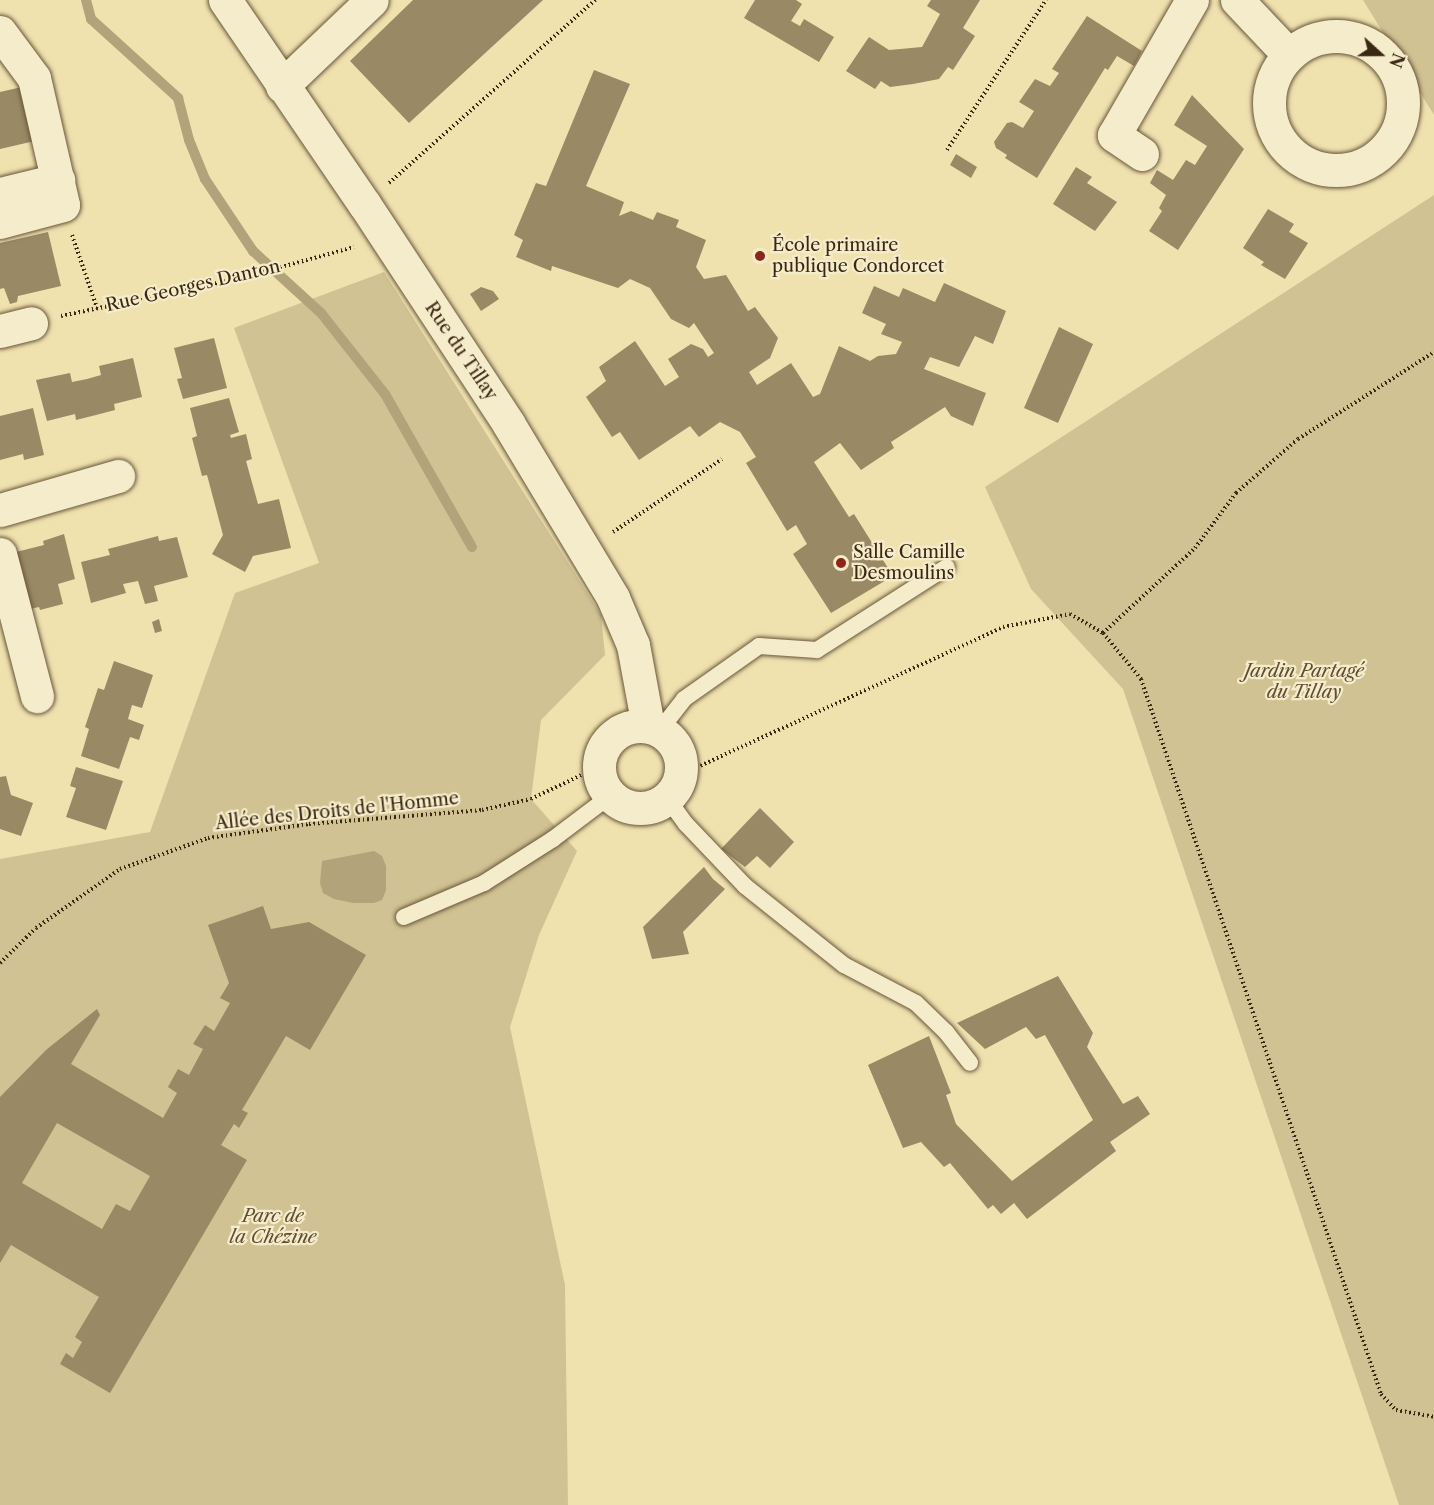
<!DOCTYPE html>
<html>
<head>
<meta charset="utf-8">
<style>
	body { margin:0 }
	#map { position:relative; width:1434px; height:1505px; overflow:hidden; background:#f0e2af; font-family:"Libre Caslon Text",serif }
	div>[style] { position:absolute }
	.green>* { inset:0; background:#d1c294 }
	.water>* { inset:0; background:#b2a37a }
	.stream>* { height:10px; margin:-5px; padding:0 5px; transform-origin:5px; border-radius:5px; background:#b2a37a }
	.building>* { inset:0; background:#998964 }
	.path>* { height:4px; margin-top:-2px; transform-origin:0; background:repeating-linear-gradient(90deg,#3b2813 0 1.5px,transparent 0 4.5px) }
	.roads { filter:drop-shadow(0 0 2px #68563a) drop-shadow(0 0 2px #68563a) }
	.lane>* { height:16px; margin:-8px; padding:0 8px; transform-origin:8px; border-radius:8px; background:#f5eccb }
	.street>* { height:33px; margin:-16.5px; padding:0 16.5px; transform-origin:16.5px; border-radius:16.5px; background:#f5eccb }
	.street>.ring { margin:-16.5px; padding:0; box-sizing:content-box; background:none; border:33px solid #f5eccb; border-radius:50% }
	.dots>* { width:16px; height:16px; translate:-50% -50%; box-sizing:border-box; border:3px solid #f5eccb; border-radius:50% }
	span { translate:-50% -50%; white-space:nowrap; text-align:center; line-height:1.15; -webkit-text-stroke:4.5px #f5eccb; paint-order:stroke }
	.poi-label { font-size:18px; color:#3b2813 }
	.left { translate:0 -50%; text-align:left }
	.street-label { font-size:18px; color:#3b2813 }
	.park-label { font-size:18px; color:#604e33; font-style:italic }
	.north { position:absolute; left:1350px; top:24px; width:60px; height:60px; -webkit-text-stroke:4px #f5eccb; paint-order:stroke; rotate:111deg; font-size:16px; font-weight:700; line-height:24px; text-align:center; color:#3b2813 }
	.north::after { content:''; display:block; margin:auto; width:21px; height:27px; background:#3b2813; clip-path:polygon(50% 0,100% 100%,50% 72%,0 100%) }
</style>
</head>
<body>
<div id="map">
	<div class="green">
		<i style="clip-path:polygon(1363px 0,1434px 0,1434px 115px)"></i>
		<i style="clip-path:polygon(1434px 195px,1434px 1505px,1399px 1505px,1123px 689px,1031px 589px,985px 487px)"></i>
		<i style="clip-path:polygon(384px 272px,601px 615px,605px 655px,541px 720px,531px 799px,577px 851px,539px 935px,510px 1027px,565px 1285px,568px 1505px,0 1505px,0 859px,150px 832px,235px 593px,319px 563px,234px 328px)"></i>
	</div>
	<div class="water">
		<i style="clip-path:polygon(374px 851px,382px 856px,386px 866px,386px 890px,382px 900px,374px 903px,353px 903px,334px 899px,323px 893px,320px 883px,322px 861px)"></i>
	</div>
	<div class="stream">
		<i style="left:86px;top:0;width:20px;rotate:75deg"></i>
		<i style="left:91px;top:19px;width:118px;rotate:42.2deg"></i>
		<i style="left:178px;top:98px;width:43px;rotate:75.3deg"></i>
		<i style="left:189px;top:140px;width:42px;rotate:67.7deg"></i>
		<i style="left:205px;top:179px;width:87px;rotate:56.3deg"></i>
		<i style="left:253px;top:251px;width:92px;rotate:42.4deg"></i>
		<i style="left:321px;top:313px;width:103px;rotate:51.7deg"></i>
		<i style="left:385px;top:394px;width:176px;rotate:60.4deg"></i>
	</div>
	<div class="building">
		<i style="clip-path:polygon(413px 0,543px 0,409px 123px,350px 61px)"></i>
		<i style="clip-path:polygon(755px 0,796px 0,802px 4px,791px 21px,800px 26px,804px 19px,834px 37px,819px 62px,744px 18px)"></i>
		<i style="clip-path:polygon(931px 0,980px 0,963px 28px,975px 36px,953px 70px,948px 67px,939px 79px,913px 84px,890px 87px,881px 81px,875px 89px,846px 71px,869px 37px,889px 50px,922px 47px,940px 14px,927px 6px)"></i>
		<i style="clip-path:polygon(1087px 16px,1142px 51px,1134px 66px,1117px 56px,1108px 70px,1105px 68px,1037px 178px,1005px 158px,1007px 155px,996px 148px,994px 142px,1007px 123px,1012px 122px,1023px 128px,1034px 111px,1019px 102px,1035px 79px,1050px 86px,1059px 73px,1052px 69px)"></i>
		<i style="clip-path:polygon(594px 70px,630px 84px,586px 186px,624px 202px,619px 216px,631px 211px,653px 220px,657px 212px,679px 220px,676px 227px,706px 240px,696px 267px,704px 279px,726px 275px,748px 311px,755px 307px,778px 338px,770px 358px,749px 372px,757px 385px,791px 363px,813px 397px,820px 394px,839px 346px,870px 361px,878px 356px,896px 354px,902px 342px,881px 334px,886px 324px,862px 313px,874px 286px,899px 297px,903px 288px,935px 302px,944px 283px,1006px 311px,993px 344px,975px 336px,959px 367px,930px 357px,924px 369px,986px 393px,973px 426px,951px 416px,945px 407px,891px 442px,894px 448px,861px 470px,840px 443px,814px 462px,849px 517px,854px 514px,893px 576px,831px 613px,793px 554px,807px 544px,796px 525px,787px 531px,746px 463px,756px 457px,740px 432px,720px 422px,699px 437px,690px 426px,639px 460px,620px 432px,612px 437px,586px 397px,606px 381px,599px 367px,635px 341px,665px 386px,679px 377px,668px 359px,691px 344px,703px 349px,708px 357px,714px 353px,694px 323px,689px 328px,671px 319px,650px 288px,630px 279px,618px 288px,552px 266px,551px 271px,516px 257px,523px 240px,514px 235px,536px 183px,546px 186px)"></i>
		<i style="clip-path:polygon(26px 86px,39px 140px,0 149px,0 92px)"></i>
		<i style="clip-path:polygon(1192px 95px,1244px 149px,1178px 250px,1149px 231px,1162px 211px,1159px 208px,1166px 195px,1150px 183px,1157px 170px,1173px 180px,1186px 160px,1195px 165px,1207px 146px,1174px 125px)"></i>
		<i style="clip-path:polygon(956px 154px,977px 167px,971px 178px,950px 165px)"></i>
		<i style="clip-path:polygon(1076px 167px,1092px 177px,1087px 183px,1117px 202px,1095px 231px,1053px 204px)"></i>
		<i style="clip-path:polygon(1268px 209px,1294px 224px,1289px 232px,1308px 243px,1285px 279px,1261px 265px,1264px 262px,1243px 248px)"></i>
		<i style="clip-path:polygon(48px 232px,61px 286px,18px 296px,17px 302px,10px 304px,4px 288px,0 289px,0 243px)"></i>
		<i style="clip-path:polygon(481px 287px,493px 291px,499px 299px,481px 311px,470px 294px)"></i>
		<i style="clip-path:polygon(1059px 327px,1093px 344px,1058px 423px,1024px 408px)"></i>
		<i style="clip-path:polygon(214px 338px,227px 388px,183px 399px,177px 379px,182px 378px,174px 348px)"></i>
		<i style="clip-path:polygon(133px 358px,142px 397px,114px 404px,115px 410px,96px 415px,76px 420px,75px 414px,47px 421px,36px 380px,70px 373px,72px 382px,87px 379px,101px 375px,99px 366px)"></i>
		<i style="clip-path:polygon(229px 398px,239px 432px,230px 435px,231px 438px,246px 434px,252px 459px,246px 461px,258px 504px,279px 499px,291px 548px,253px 556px,245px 572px,212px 554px,223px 535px,207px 475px,202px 476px,192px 438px,197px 436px,190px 408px)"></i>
		<i style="clip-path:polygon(33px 408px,44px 455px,24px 460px,23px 454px,0 460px,0 416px)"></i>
		<i style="clip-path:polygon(64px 534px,75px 579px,58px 584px,63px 604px,40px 610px,39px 607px,30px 609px,16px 552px,44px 545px,43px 541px)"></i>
		<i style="clip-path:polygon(158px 536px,159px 541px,177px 537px,188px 577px,154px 586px,158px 601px,145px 604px,138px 581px,123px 584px,126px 593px,91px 603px,81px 562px,110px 555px,108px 549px)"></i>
		<i style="clip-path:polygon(159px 619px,162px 631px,155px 633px,152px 622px)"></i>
		<i style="clip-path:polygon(114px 661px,153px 675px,142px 708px,132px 705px,128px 719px,144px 725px,139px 740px,130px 737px,119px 769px,81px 756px,89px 729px,85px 727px,98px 688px,104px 690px)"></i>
		<i style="clip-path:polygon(76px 767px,123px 781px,106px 830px,66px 817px,76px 788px,70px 786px)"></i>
		<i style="clip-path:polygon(6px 776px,11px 795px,33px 803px,21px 836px,0 829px,0 777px)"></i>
		<i style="clip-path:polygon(760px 808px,794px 842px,770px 868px,757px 856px,745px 867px,721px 849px)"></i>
		<i style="clip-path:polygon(704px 867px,713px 879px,725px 889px,683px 932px,689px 954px,652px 959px,643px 927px)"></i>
		<i style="clip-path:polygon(evenodd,263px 906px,271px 929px,309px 922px,366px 955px,310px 1050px,286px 1036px,242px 1110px,248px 1113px,239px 1128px,234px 1124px,221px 1145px,247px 1160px,110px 1393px,60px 1364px,66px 1353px,73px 1358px,82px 1342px,75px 1337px,99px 1297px,11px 1245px,0 1263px,0 1097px,46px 1050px,97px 1009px,100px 1015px,71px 1064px,163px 1118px,177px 1093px,168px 1087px,178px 1069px,189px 1075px,203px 1049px,193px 1044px,205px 1025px,214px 1031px,230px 1003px,220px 998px,229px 983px,208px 925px,263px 906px,57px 1123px,150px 1176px,130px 1211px,116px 1204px,102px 1229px,22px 1183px,57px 1123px)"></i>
		<i style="clip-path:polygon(1058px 976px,1093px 1033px,1087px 1047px,1123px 1104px,1138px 1096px,1150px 1114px,1110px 1142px,1116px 1151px,1027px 1219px,1014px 1203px,1001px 1214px,993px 1205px,988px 1209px,950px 1163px,944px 1167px,921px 1142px,903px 1148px,868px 1065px,929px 1036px,951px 1093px,946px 1095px,956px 1124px,1012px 1181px,1093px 1120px,1045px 1035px,1036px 1039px,1026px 1027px,985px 1049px,957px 1023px)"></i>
	</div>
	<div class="path">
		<i style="left:947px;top:150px;width:180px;rotate:-56.6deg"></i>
		<i style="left:389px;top:183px;width:276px;rotate:-41.6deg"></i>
		<i style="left:72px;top:235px;width:77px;rotate:71.1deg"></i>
		<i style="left:61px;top:316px;width:184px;rotate:-11.9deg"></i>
		<i style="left:241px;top:278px;width:117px;rotate:-15.3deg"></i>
		<i style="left:613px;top:532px;width:131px;rotate:-33.8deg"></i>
		<i style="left:1103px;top:633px;width:125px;rotate:-42.7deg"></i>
		<i style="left:1195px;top:548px;width:69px;rotate:-53.3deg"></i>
		<i style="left:1236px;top:493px;width:82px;rotate:-41.1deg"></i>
		<i style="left:1298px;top:439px;width:161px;rotate:-32.6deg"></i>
		<i style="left:680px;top:775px;width:355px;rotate:-24.6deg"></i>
		<i style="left:1003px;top:627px;width:68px;rotate:-11deg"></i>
		<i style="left:1070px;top:614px;width:38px;rotate:30deg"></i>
		<i style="left:1103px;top:633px;width:60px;rotate:50.4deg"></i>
		<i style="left:1141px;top:679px;width:754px;rotate:71.44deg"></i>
		<i style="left:1381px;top:1394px;width:22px;rotate:47deg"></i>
		<i style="left:1396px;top:1410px;width:39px;rotate:10deg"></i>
		<i style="left:0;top:963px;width:50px;rotate:-44.2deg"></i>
		<i style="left:36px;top:928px;width:103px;rotate:-35.1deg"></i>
		<i style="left:120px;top:869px;width:93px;rotate:-19.4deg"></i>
		<i style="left:208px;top:838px;width:102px;rotate:-7.9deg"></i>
		<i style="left:309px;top:824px;width:174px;rotate:-4.6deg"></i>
		<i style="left:482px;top:810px;width:50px;rotate:-12.7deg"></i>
		<i style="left:531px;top:799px;width:74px;rotate:-25.5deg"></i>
	</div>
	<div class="roads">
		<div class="lane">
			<i style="left:660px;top:730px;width:39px;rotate:-52deg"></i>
			<i style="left:684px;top:699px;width:92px;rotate:-35.2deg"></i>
			<i style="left:759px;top:646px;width:58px;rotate:3.9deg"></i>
			<i style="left:817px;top:650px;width:154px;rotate:-32.6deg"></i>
			<i style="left:667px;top:798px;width:32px;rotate:54deg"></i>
			<i style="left:686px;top:824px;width:86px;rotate:46.4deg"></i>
			<i style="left:745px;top:886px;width:127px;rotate:38.6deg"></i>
			<i style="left:844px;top:965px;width:81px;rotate:27.8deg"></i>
			<i style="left:916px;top:1003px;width:42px;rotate:44deg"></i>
			<i style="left:946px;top:1032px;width:39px;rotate:52deg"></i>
			<i style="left:404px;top:917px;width:87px;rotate:-23deg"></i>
			<i style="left:484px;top:883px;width:82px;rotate:-32.5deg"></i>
			<i style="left:553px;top:839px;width:71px;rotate:-37deg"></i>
		</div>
		<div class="street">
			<i style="left:225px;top:0;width:248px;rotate:55.7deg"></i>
			<i style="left:365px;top:205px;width:261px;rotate:56.7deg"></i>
			<i style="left:508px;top:423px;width:204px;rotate:59deg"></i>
			<i style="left:613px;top:598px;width:51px;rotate:66.9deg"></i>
			<i style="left:633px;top:645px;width:82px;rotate:79.5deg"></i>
			<i style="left:1237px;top:0;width:74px;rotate:46.6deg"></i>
			<i style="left:0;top:32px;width:57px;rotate:53.5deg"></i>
			<i style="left:34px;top:78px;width:130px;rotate:77.1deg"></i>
			<i style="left:63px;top:205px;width:65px;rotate:164.9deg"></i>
			<i class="ring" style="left:1269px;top:36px;width:101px;height:101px"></i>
			<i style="left:282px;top:86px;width:124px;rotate:-43.7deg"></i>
			<i style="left:1142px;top:154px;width:34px;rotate:-146deg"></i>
			<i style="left:1114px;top:135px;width:156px;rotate:-60deg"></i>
			<i style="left:0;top:194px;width:60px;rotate:-13.6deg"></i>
			<i style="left:0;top:331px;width:32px;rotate:-14deg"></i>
			<i style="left:0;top:510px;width:123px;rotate:-16.1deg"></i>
			<i style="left:0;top:554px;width:147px;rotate:75.4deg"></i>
			<i class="ring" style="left:599px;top:726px;width:49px;height:49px"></i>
		</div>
	</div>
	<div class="dots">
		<i style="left:760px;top:256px;background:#8f2418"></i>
		<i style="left:841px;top:563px;background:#8f2418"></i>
	</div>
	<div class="poi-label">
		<span class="left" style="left:772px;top:256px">École primaire<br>publique Condorcet</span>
		<span class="left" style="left:853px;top:563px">Salle Camille<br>Desmoulins</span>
	</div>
	<div class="street-label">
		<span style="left:193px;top:286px;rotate:-13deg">Rue Georges Danton</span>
		<span style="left:461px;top:351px;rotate:56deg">Rue du Tillay</span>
		<span style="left:337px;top:811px;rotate:-6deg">Allée des Droits de l'Homme</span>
	</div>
	<div class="park-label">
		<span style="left:1304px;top:682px">Jardin Partagé<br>du Tillay</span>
		<span style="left:273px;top:1227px">Parc de<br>la Chézine</span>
	</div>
	<div class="north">N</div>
</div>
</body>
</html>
